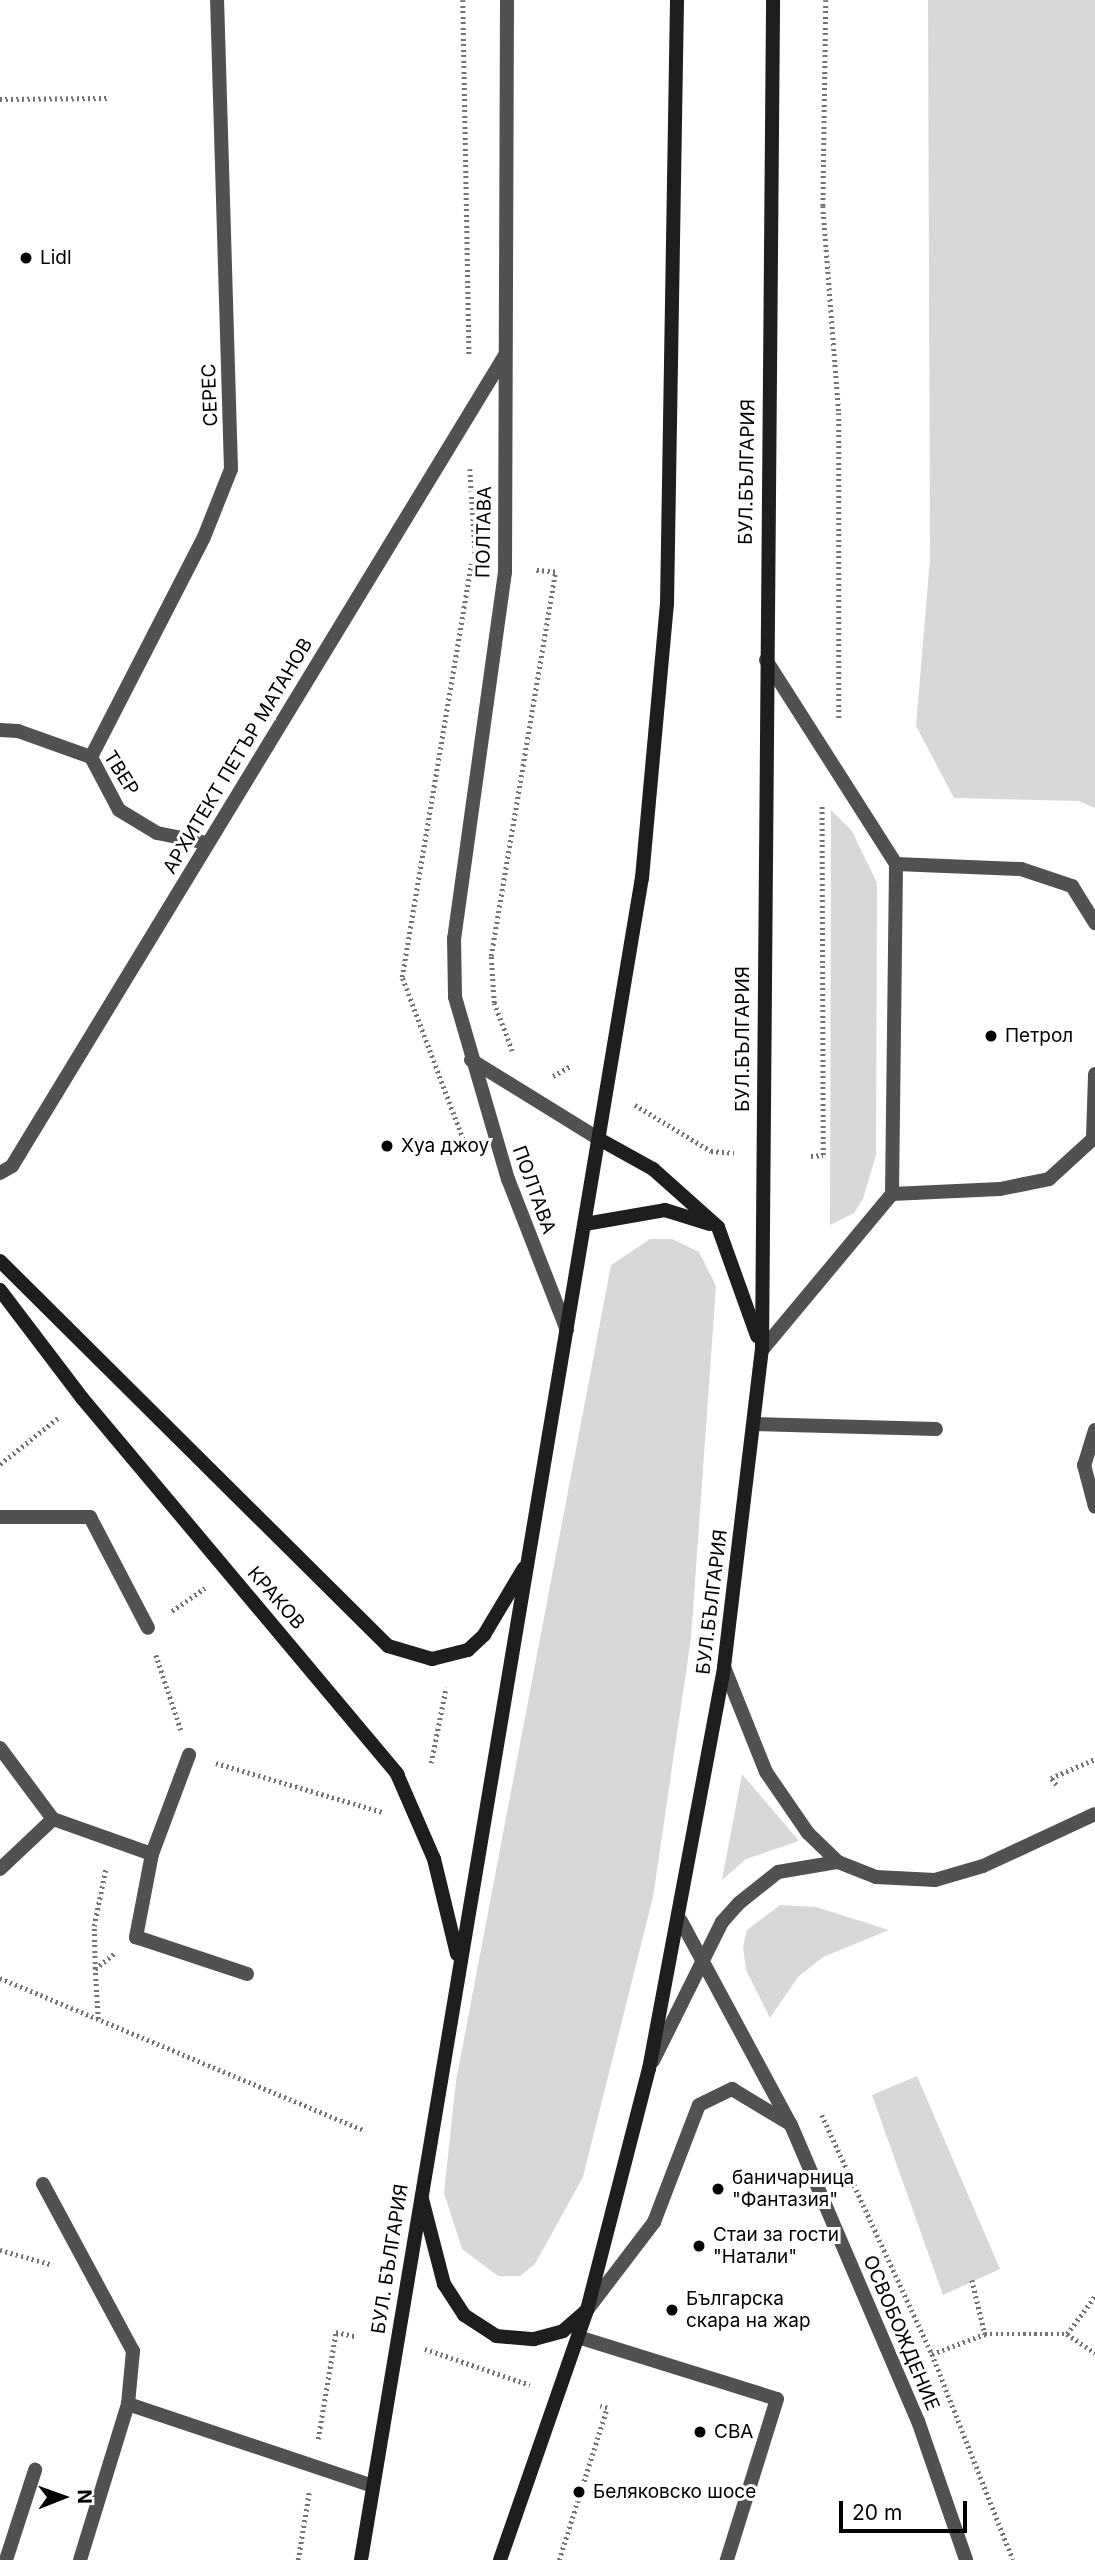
<!DOCTYPE html>
<html>
<head>
<meta charset="utf-8">
<style>
	body { margin:0 }
	#map { position:relative; width:1095px; height:2560px; overflow:hidden; background:#fff; font-family:Inter,sans-serif }
	div>[style] { position:absolute }
	.green>* { inset:0; background:#d8d8d8 }
	.path>* { height:4.5px; margin-top:-2.25px; transform-origin:0; background:repeating-linear-gradient(90deg,#737373 0 2px,transparent 0 5.5px) }
	.service>* { height:14px; margin:-7px; padding:0 7px; transform-origin:7px; border-radius:7px; background:#515151 }
	.minor>* { height:14px; margin:-7px; padding:0 7px; transform-origin:7px; border-radius:7px; background:#515151 }
	.tertiary>* { height:14px; margin:-7px; padding:0 7px; transform-origin:7px; border-radius:7px; background:#515151 }
	.secondary>* { height:14px; margin:-7px; padding:0 7px; transform-origin:7px; border-radius:7px; background:#1e1e1e }
	.dots>* { width:19px; height:19px; translate:-50% -50%; box-sizing:border-box; border:4px solid #fff; border-radius:50% }
	span { translate:-50% -50%; white-space:nowrap; text-align:center; line-height:1.15; -webkit-text-stroke:6px #fff; paint-order:stroke }
	.poi-label { font-size:19px; color:#000 }
	.left { translate:0 -50%; text-align:left }
	.street-label { font-size:19px; color:#000 }
	.north { position:absolute; left:28px; top:2462px; width:70px; height:70px; -webkit-text-stroke:5px #fff; paint-order:stroke; rotate:89deg; font-size:19px; font-weight:700; line-height:28px; text-align:center; color:#000 }
	.north::after { content:''; display:block; margin:auto; width:24px; height:32px; background:#000; clip-path:polygon(50% 0,100% 100%,50% 72%,0 100%) }
	.scale { position:absolute; left:839px; top:2501px; width:128px; height:32px; box-sizing:border-box; border:4px solid #000; border-top:0; padding-left:9px; font-size:21px; line-height:24px; white-space:nowrap; color:#000; -webkit-text-stroke:5px #fff; paint-order:stroke }
</style>
</head>
<body>
<div id="map">
	<div class="green">
		<i style="clip-path:polygon(928px 0,1095px 0,1095px 808px,1079px 801px,954px 798px,916px 726px,930px 559px)"></i>
		<i style="clip-path:polygon(831px 810px,852px 831px,877px 883px,876px 1155px,863px 1199px,854px 1213px,830px 1225px)"></i>
		<i style="clip-path:polygon(650px 1239px,672px 1239px,699px 1252px,716px 1286px,691px 1638px,653px 1897px,583px 2177px,535px 2264px,520px 2276px,498px 2276px,462px 2249px,444px 2193px,456px 2081px,611px 1265px)"></i>
		<i style="clip-path:polygon(742px 1774px,799px 1841px,746px 1859px,722px 1880px)"></i>
		<i style="clip-path:polygon(780px 1905px,816px 1907px,889px 1930px,823px 1957px,798px 1977px,770px 2018px,746px 1970px,743px 1947px,747px 1930px)"></i>
		<i style="clip-path:polygon(917px 2076px,1000px 2269px,943px 2295px,872px 2095px)"></i>
	</div>
	<div class="path">
		<i style="left:463px;top:0;width:355px;rotate:89deg"></i>
		<i style="left:826px;top:0;width:206px;rotate:90.8deg"></i>
		<i style="left:823px;top:206px;width:208px;rotate:85.6deg"></i>
		<i style="left:839px;top:413px;width:306px;rotate:90deg"></i>
		<i style="left:0;top:99px;width:107px;rotate:-0.5deg"></i>
		<i style="left:470px;top:469px;width:96px;rotate:86.4deg"></i>
		<i style="left:512px;top:1051px;width:51px;rotate:-110.6deg"></i>
		<i style="left:494px;top:1003px;width:47px;rotate:-93.7deg"></i>
		<i style="left:491px;top:956px;width:389px;rotate:-80.5deg"></i>
		<i style="left:555px;top:572px;width:22px;rotate:-175deg"></i>
		<i style="left:553px;top:1076px;width:20px;rotate:-30deg"></i>
		<i style="left:635px;top:1105px;width:89px;rotate:31.2deg"></i>
		<i style="left:711px;top:1151px;width:23px;rotate:5deg"></i>
		<i style="left:465px;top:1145px;width:179px;rotate:-110.6deg"></i>
		<i style="left:402px;top:977px;width:419px;rotate:-80.5deg"></i>
		<i style="left:811px;top:1156px;width:12px;rotate:-5deg"></i>
		<i style="left:823px;top:1155px;width:352px;rotate:-90.2deg"></i>
		<i style="left:0;top:1464px;width:75px;rotate:-38.5deg"></i>
		<i style="left:172px;top:1611px;width:40px;rotate:-34.9deg"></i>
		<i style="left:156px;top:1655px;width:79px;rotate:71.6deg"></i>
		<i style="left:216px;top:1763px;width:173px;rotate:16.4deg"></i>
		<i style="left:431px;top:1763px;width:77px;rotate:-78.8deg"></i>
		<i style="left:1056px;top:1785px;width:9px;rotate:-126deg"></i>
		<i style="left:1051px;top:1778px;width:48px;rotate:-23.4deg"></i>
		<i style="left:95px;top:1969px;width:43px;rotate:-91.3deg"></i>
		<i style="left:94px;top:1926px;width:60px;rotate:-78.5deg"></i>
		<i style="left:0;top:1978px;width:396px;rotate:22.7deg"></i>
		<i style="left:98px;top:2019px;width:50px;rotate:-93.4deg"></i>
		<i style="left:95px;top:1969px;width:26px;rotate:-39deg"></i>
		<i style="left:822px;top:2115px;width:263px;rotate:65.3deg"></i>
		<i style="left:932px;top:2354px;width:221px;rotate:68.5deg"></i>
		<i style="left:0;top:2250px;width:55px;rotate:15.8deg"></i>
		<i style="left:972px;top:2280px;width:56px;rotate:76.5deg"></i>
		<i style="left:1067px;top:2334px;width:34px;rotate:34deg"></i>
		<i style="left:425px;top:2349px;width:111px;rotate:18.9deg"></i>
		<i style="left:932px;top:2354px;width:57px;rotate:-20.7deg"></i>
		<i style="left:985px;top:2334px;width:82px"></i>
		<i style="left:1067px;top:2334px;width:47px;rotate:-53.6deg"></i>
		<i style="left:318px;top:2439px;width:109px;rotate:-80.5deg"></i>
		<i style="left:336px;top:2332px;width:19px;rotate:12deg"></i>
		<i style="left:298px;top:2560px;width:68px;rotate:-80.7deg"></i>
		<i style="left:559px;top:2560px;width:159px;rotate:-72.5deg"></i>
		<i style="left:607px;top:2408px;width:7px;rotate:-164deg"></i>
	</div>
	<div class="service">
		<i style="left:896px;top:864px;width:125px;rotate:2.3deg"></i>
		<i style="left:1021px;top:869px;width:54px;rotate:18.4deg"></i>
		<i style="left:1072px;top:886px;width:44px;rotate:58.1deg"></i>
		<i style="left:892px;top:1194px;width:108px;rotate:-2.7deg"></i>
		<i style="left:1000px;top:1189px;width:50px;rotate:-11.5deg"></i>
		<i style="left:1049px;top:1179px;width:59px;rotate:-42.3deg"></i>
		<i style="left:1093px;top:1139px;width:65px;rotate:-88.2deg"></i>
		<i style="left:762px;top:1350px;width:203px;rotate:-50.2deg"></i>
		<i style="left:892px;top:1194px;width:330px;rotate:-89.3deg"></i>
		<i style="left:896px;top:864px;width:242px;rotate:-122.5deg"></i>
		<i style="left:754px;top:1424px;width:182px;rotate:1.6deg"></i>
		<i style="left:1095px;top:1430px;width:37px;rotate:107deg"></i>
		<i style="left:1084px;top:1465px;width:43px;rotate:75.3deg"></i>
		<i style="left:0;top:1517px;width:90px"></i>
		<i style="left:90px;top:1517px;width:125px;rotate:62.4deg"></i>
		<i style="left:0;top:1748px;width:89px;rotate:53.3deg"></i>
		<i style="left:152px;top:1854px;width:85px;rotate:100.9deg"></i>
		<i style="left:136px;top:1937px;width:117px;rotate:18.4deg"></i>
		<i style="left:0;top:1869px;width:73px;rotate:-43.3deg"></i>
		<i style="left:53px;top:1819px;width:105px;rotate:19.5deg"></i>
		<i style="left:152px;top:1854px;width:106px;rotate:-69.5deg"></i>
		<i style="left:43px;top:2184px;width:190px;rotate:61.7deg"></i>
		<i style="left:133px;top:2351px;width:53px;rotate:95.4deg"></i>
		<i style="left:128px;top:2404px;width:163px;rotate:107.1deg"></i>
		<i style="left:578px;top:2337px;width:208px;rotate:17.3deg"></i>
		<i style="left:777px;top:2399px;width:169px;rotate:107.3deg"></i>
		<i style="left:128px;top:2404px;width:258px;rotate:18.5deg"></i>
		<i style="left:6px;top:2560px;width:95px;rotate:-72.1deg"></i>
	</div>
	<div class="minor">
		<i style="left:0;top:730px;width:18px;rotate:3deg"></i>
		<i style="left:18px;top:731px;width:77px;rotate:19.6deg"></i>
		<i style="left:91px;top:757px;width:60px;rotate:62.2deg"></i>
		<i style="left:119px;top:810px;width:44px;rotate:31.2deg"></i>
		<i style="left:157px;top:833px;width:51px;rotate:11.3deg"></i>
		<i style="left:91px;top:757px;width:247px;rotate:-62.8deg"></i>
		<i style="left:204px;top:537px;width:73px;rotate:-68.3deg"></i>
		<i style="left:231px;top:469px;width:469px;rotate:-91.7deg"></i>
		<i style="left:0;top:1173px;width:14px;rotate:-30deg"></i>
		<i style="left:12px;top:1166px;width:949px;rotate:-58.7deg"></i>
		<i style="left:681px;top:1921px;width:232px;rotate:61.7deg"></i>
		<i style="left:791px;top:2125px;width:322px;rotate:66.8deg"></i>
		<i style="left:918px;top:2421px;width:147px;rotate:70.9deg"></i>
		<i style="left:587px;top:2310px;width:111px;rotate:-52.7deg"></i>
		<i style="left:654px;top:2222px;width:125px;rotate:-69deg"></i>
		<i style="left:699px;top:2105px;width:37px;rotate:-26deg"></i>
		<i style="left:732px;top:2089px;width:68px;rotate:31.1deg"></i>
	</div>
	<div class="tertiary">
		<i style="left:507px;top:0;width:572px;rotate:90.2deg"></i>
		<i style="left:505px;top:572px;width:370px;rotate:97.9deg"></i>
		<i style="left:454px;top:938px;width:59px;rotate:89deg"></i>
		<i style="left:455px;top:997px;width:190px;rotate:73.8deg"></i>
		<i style="left:508px;top:1179px;width:162px;rotate:68.7deg"></i>
		<i style="left:471px;top:1060px;width:150px;rotate:31.7deg"></i>
		<i style="left:724px;top:1667px;width:113px;rotate:68.2deg"></i>
		<i style="left:766px;top:1772px;width:74px;rotate:55.5deg"></i>
		<i style="left:808px;top:1833px;width:42px;rotate:44deg"></i>
		<i style="left:838px;top:1862px;width:41px;rotate:21.5deg"></i>
		<i style="left:876px;top:1877px;width:59px;rotate:2.9deg"></i>
		<i style="left:935px;top:1880px;width:50px;rotate:-16.3deg"></i>
		<i style="left:983px;top:1866px;width:123px;rotate:-24.9deg"></i>
		<i style="left:653px;top:2061px;width:155px;rotate:-63.6deg"></i>
		<i style="left:722px;top:1922px;width:25px;rotate:-48deg"></i>
		<i style="left:739px;top:1903px;width:50px;rotate:-38.5deg"></i>
		<i style="left:778px;top:1872px;width:61px;rotate:-9.5deg"></i>
	</div>
	<div class="secondary">
		<i style="left:599px;top:1139px;width:62px;rotate:29.1deg"></i>
		<i style="left:653px;top:1169px;width:87px;rotate:41.7deg"></i>
		<i style="left:718px;top:1227px;width:116px;rotate:70.3deg"></i>
		<i style="left:585px;top:1224px;width:81px;rotate:-9.9deg"></i>
		<i style="left:665px;top:1210px;width:47px;rotate:17.3deg"></i>
		<i style="left:0;top:1261px;width:547px;rotate:44.78deg"></i>
		<i style="left:388px;top:1646px;width:46px;rotate:16.5deg"></i>
		<i style="left:432px;top:1659px;width:37px;rotate:-14deg"></i>
		<i style="left:468px;top:1650px;width:22px;rotate:-43deg"></i>
		<i style="left:484px;top:1635px;width:78px;rotate:-59.2deg"></i>
		<i style="left:0;top:1290px;width:136px;rotate:52.8deg"></i>
		<i style="left:82px;top:1398px;width:491px;rotate:50deg"></i>
		<i style="left:397px;top:1774px;width:93px;rotate:66.5deg"></i>
		<i style="left:434px;top:1859px;width:98px;rotate:76.4deg"></i>
		<i style="left:422px;top:2199px;width:88px;rotate:75.5deg"></i>
		<i style="left:444px;top:2284px;width:37px;rotate:57deg"></i>
		<i style="left:464px;top:2315px;width:38px;rotate:33deg"></i>
		<i style="left:496px;top:2336px;width:38px;rotate:5deg"></i>
		<i style="left:534px;top:2339px;width:30px;rotate:-15deg"></i>
		<i style="left:563px;top:2331px;width:32px;rotate:-41deg"></i>
		<i style="left:361px;top:2560px;width:1705px;rotate:-80.52deg"></i>
		<i style="left:642px;top:878px;width:275px;rotate:-84.8deg"></i>
		<i style="left:667px;top:604px;width:604px;rotate:-89.05deg"></i>
		<i style="left:500px;top:2560px;width:265px;rotate:-70.8deg"></i>
		<i style="left:587px;top:2310px;width:249px;rotate:-75.6deg"></i>
		<i style="left:649px;top:2069px;width:409px;rotate:-79.4deg"></i>
		<i style="left:724px;top:1667px;width:319px;rotate:-83.2deg"></i>
		<i style="left:762px;top:1350px;width:1350px;rotate:-89.53deg"></i>
	</div>
	<div class="dots">
		<i style="left:26px;top:258px;background:#000"></i>
		<i style="left:991px;top:1036px;background:#000"></i>
		<i style="left:387px;top:1146px;background:#000"></i>
		<i style="left:718px;top:2189px;background:#000"></i>
		<i style="left:699px;top:2246px;background:#000"></i>
		<i style="left:672px;top:2310px;background:#000"></i>
		<i style="left:700px;top:2432px;background:#000"></i>
		<i style="left:579px;top:2492px;background:#000"></i>
	</div>
	<div class="poi-label">
		<span class="left" style="left:40px;top:258px">Lidl</span>
		<span class="left" style="left:1005px;top:1036px">Петрол</span>
		<span class="left" style="left:401px;top:1146px">Хуа джоу</span>
		<span class="left" style="left:732px;top:2189px">баничарница<br>"Фантазия"</span>
		<span class="left" style="left:713px;top:2246px">Стаи за гости<br>"Натали"</span>
		<span class="left" style="left:686px;top:2310px">Българска<br>скара на жар</span>
		<span class="left" style="left:714px;top:2432px">CBA</span>
		<span class="left" style="left:593px;top:2492px">Беляковско шосе</span>
	</div>
	<div class="street-label">
		<span style="left:210px;top:395px;rotate:-92deg">СЕРЕС</span>
		<span style="left:747px;top:472px;rotate:-89deg">БУЛ.БЪЛГАРИЯ</span>
		<span style="left:484px;top:532px;rotate:-89deg">ПОЛТАВА</span>
		<span style="left:238px;top:756px;rotate:-59deg">АРХИТЕКТ ПЕТЪР МАТАНОВ</span>
		<span style="left:121px;top:773px;rotate:58deg">ТВЕР</span>
		<span style="left:743px;top:1039px;rotate:-90deg">БУЛ.БЪЛГАРИЯ</span>
		<span style="left:534px;top:1190px;rotate:70deg">ПОЛТАВА</span>
		<span style="left:276px;top:1598px;rotate:49deg">КРАКОВ</span>
		<span style="left:712px;top:1602px;rotate:-83deg">БУЛ.БЪЛГАРИЯ</span>
		<span style="left:390px;top:2259px;rotate:-81deg">БУЛ. БЪЛГАРИЯ</span>
		<span style="left:901px;top:2333px;rotate:67deg">ОСВОБОЖДЕНИЕ</span>
	</div>
	<div class="north">N</div>
	<div class="scale">20 m</div>
</div>
</body>
</html>
